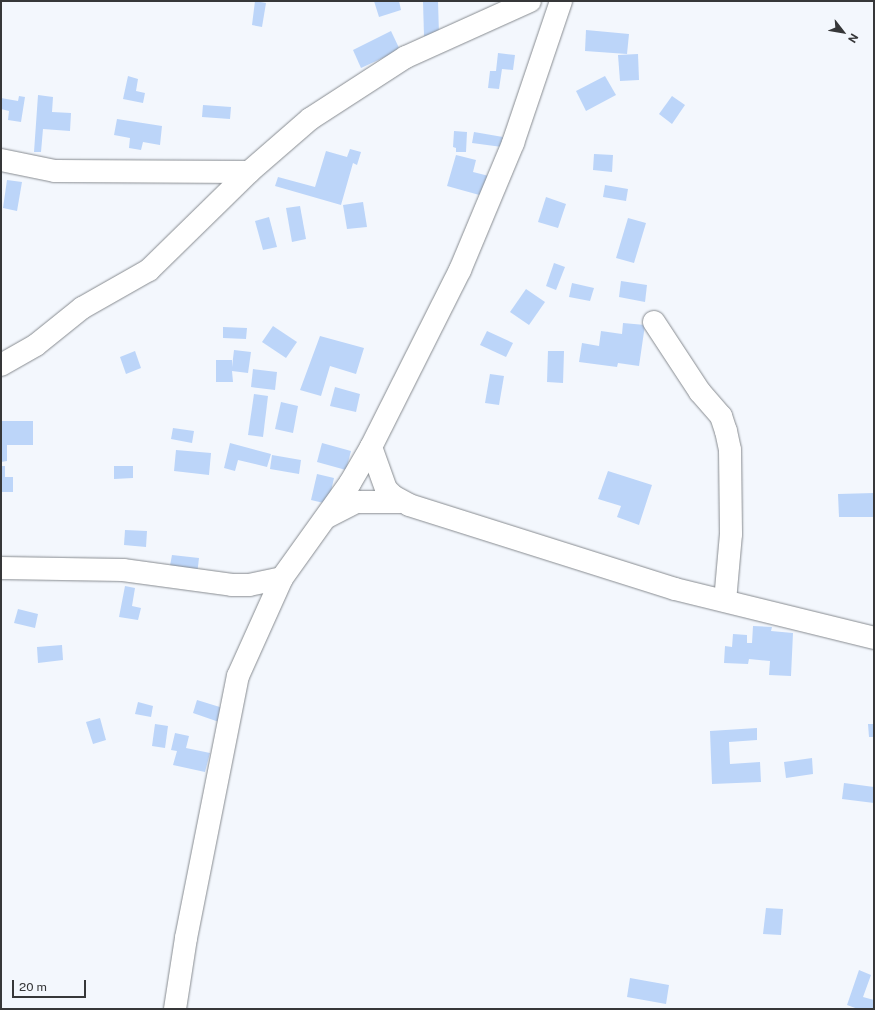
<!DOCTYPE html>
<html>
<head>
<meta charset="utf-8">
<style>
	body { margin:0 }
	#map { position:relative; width:875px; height:1010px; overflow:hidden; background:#f3f7fd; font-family:"Public Sans",sans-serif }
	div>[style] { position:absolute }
	.building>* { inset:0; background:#bcd5f9 }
	.roads { filter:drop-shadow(0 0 1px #878b90) drop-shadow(0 0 1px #878b90) }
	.street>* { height:22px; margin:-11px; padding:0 11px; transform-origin:11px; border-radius:11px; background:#fff }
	span { translate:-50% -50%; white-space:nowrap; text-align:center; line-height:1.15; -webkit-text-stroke:3px #f3f7fd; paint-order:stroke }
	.frame { position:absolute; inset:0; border:2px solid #363739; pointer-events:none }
	.north { position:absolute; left:823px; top:12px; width:40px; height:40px; -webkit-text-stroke:3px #f3f7fd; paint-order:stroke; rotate:121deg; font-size:11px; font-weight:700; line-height:16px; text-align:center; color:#363739 }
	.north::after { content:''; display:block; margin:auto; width:14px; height:18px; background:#363739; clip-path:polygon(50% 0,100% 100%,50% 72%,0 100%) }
	.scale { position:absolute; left:12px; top:980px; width:74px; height:18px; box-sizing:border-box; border:2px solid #363739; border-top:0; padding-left:5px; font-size:12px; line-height:14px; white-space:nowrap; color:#363739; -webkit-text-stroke:3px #f3f7fd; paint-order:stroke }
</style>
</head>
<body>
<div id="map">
	<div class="building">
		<i style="clip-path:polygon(255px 1px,266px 3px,262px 27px,252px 25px)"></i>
		<i style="clip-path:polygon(374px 1px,399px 1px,401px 10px,379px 17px)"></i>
		<i style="clip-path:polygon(423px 1px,438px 1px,439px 35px,424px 36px)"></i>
		<i style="clip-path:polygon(586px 30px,629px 34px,627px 54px,585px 51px)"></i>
		<i style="clip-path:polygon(391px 31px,400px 50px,361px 68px,353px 50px)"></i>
		<i style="clip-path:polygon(498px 53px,515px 55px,513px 70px,502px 69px,499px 89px,488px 88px,490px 71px,496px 71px)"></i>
		<i style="clip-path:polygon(638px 54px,639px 80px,620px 81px,618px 55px)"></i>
		<i style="clip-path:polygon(128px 76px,138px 79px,136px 91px,145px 93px,143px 103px,123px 99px)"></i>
		<i style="clip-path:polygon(605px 76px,616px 95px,586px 111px,576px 91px)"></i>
		<i style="clip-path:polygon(38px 95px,53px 97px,52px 112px,71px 113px,70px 131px,43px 129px,41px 152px,34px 152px)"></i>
		<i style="clip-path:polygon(19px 96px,25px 97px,21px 122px,8px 120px,9px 111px,1px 109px,1px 98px,18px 101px)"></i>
		<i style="clip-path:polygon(672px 96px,685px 105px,672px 124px,659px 114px)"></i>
		<i style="clip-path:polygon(203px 105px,231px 107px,230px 119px,202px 117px)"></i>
		<i style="clip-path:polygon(117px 119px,162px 126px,160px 145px,143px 142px,141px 150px,129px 148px,130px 138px,114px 135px)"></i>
		<i style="clip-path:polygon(454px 131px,467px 132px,466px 152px,456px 152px,456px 148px,453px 147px)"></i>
		<i style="clip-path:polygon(474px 132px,503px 137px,502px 147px,472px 143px)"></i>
		<i style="clip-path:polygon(350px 149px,361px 152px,357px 165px,353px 163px,341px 205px,275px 186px,278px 177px,315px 187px,326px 151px,347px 157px)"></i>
		<i style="clip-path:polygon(594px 154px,613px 155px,612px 172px,593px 170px)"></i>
		<i style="clip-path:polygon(456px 155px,476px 160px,473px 172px,489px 176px,483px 196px,447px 186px)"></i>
		<i style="clip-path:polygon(7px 180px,22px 182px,17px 211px,3px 208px)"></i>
		<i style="clip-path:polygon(605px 185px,628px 189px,626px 201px,603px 197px)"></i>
		<i style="clip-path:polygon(546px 197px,566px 204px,558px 228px,538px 222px)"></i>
		<i style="clip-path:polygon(363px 202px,367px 227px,347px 229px,343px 205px)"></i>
		<i style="clip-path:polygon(300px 206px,306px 239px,292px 242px,286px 208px)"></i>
		<i style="clip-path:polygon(269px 217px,277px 247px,263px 250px,255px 221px)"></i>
		<i style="clip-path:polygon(628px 218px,646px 223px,634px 263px,616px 258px)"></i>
		<i style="clip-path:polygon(554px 263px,565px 267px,556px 290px,546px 286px)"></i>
		<i style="clip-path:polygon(621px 281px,647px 285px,645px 302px,619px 297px)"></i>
		<i style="clip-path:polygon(572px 283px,594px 288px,590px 301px,569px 297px)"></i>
		<i style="clip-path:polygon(526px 289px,545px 302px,529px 325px,510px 312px)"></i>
		<i style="clip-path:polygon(623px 323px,645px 325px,639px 366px,618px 363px,617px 367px,579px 362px,582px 343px,599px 346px,601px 331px,622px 334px)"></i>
		<i style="clip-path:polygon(273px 326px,297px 342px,286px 358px,262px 342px)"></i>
		<i style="clip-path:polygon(223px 327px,247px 328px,246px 339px,223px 338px)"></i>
		<i style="clip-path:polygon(487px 331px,513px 343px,506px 357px,480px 345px)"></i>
		<i style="clip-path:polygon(320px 336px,364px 348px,356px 374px,330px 366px,321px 396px,300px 390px)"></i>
		<i style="clip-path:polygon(234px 350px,251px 352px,248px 373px,232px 371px,233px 382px,216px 382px,216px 360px,232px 360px,232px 367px)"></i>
		<i style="clip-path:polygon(135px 351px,141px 368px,126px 374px,120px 357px)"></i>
		<i style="clip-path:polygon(548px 351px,564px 351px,563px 383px,547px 382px)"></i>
		<i style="clip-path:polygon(253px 369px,277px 372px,275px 390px,251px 387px)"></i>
		<i style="clip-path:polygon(490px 374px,504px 376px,499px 405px,485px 403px)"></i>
		<i style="clip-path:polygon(335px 387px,360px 394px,356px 412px,330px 406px)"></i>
		<i style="clip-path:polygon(254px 394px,268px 396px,263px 437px,248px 435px)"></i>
		<i style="clip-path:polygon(281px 402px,298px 406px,293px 433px,275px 429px)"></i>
		<i style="clip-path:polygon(1px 421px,33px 421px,33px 445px,7px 445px,7px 461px,1px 462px)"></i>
		<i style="clip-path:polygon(173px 428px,194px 431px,192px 443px,171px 439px)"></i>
		<i style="clip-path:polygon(230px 443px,271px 454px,267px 467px,238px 460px,235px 471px,224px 468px)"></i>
		<i style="clip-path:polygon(322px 443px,351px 451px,346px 470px,317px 462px)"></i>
		<i style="clip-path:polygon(176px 450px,211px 453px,209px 475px,174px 471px)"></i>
		<i style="clip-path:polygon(272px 455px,301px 460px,299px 474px,270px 469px)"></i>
		<i style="clip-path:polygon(1px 466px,5px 466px,5px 477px,13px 477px,13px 492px,1px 492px)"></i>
		<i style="clip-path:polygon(114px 466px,133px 466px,133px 478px,114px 479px)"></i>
		<i style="clip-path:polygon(608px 471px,652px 485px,639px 525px,617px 517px,621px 506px,598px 499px)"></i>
		<i style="clip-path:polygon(317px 474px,334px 478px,328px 504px,311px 500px)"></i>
		<i style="clip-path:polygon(874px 493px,874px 517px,839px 517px,838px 494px)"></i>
		<i style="clip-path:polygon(125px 530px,147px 531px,146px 547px,124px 545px)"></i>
		<i style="clip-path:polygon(172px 555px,199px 558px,197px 575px,169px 571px)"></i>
		<i style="clip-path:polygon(125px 586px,135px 588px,132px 606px,141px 608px,138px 620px,119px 617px)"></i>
		<i style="clip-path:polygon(18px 609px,38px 614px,35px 628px,14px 623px)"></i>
		<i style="clip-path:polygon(753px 626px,772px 627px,771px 631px,793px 633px,791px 676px,769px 675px,770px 661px,749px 659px,748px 664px,724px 663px,725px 646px,732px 647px,733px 634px,747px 635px,747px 643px,752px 643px)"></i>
		<i style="clip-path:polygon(62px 645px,63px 660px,38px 663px,37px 647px)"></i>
		<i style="clip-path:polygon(197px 700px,223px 708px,219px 722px,193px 713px)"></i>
		<i style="clip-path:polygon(138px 702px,153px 706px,151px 717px,135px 714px)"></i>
		<i style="clip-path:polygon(100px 718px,106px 740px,93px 744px,86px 722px)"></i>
		<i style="clip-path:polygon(155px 724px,168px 726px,165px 748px,152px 746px)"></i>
		<i style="clip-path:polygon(868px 724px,874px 724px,874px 737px,869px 737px)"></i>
		<i style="clip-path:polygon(757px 728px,757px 740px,729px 742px,730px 764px,760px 762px,761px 782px,712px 784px,710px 731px)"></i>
		<i style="clip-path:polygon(175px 733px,189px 736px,186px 748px,210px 753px,205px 772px,173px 765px,177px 751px,171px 750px)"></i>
		<i style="clip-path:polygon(812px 758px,813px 774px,786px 778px,784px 762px)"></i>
		<i style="clip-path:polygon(844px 783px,874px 787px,874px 803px,842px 799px)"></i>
		<i style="clip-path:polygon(766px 908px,783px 909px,781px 935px,763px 934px)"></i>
		<i style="clip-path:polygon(859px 970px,871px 975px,863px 997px,874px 1000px,874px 1009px,858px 1009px,847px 1005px)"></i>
		<i style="clip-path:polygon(630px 978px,669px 985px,666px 1004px,627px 997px)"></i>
	</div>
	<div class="roads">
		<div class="street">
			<i style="left:1px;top:160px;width:55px;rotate:11.5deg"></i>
			<i style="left:55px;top:171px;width:194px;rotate:0.3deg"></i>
			<i style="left:654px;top:322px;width:84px;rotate:56.7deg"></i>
			<i style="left:700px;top:392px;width:32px;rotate:49deg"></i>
			<i style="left:721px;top:416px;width:16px;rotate:72deg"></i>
			<i style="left:726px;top:431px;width:19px;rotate:78deg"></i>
			<i style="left:730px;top:450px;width:84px;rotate:89.3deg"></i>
			<i style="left:731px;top:534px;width:67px;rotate:95.1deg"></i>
			<i style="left:1px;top:365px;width:40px;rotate:-29.7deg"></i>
			<i style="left:36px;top:345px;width:59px;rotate:-38.8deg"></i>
			<i style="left:82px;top:308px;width:77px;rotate:-29.6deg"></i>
			<i style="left:149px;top:270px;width:140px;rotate:-44.4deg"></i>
			<i style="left:249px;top:172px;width:81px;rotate:-41deg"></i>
			<i style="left:310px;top:119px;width:114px;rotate:-32.9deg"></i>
			<i style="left:406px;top:57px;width:136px;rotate:-24.3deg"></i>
			<i style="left:371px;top:447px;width:45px;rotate:70.3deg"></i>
			<i style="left:386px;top:489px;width:10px;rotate:45deg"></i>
			<i style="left:393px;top:496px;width:18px;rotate:29deg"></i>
			<i style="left:409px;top:505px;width:279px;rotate:17.5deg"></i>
			<i style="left:675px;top:589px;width:205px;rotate:13.8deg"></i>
			<i style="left:327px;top:517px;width:34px;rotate:-27deg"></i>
			<i style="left:357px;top:502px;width:43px"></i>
			<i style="left:1px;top:568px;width:122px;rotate:0.9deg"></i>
			<i style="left:123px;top:570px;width:110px;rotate:7.8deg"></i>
			<i style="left:232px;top:585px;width:17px"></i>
			<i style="left:249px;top:585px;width:34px;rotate:-12deg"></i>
			<i style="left:175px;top:1009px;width:72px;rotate:-81.2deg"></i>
			<i style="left:186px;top:938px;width:267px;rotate:-78.8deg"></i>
			<i style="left:238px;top:676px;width:107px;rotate:-65.8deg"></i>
			<i style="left:282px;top:578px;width:117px;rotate:-54.4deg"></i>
			<i style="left:350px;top:483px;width:42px;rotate:-59.7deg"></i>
			<i style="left:371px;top:447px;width:198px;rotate:-63.3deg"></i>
			<i style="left:460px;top:270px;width:138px;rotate:-67.3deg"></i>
			<i style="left:513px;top:143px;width:150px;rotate:-71.3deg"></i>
		</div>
	</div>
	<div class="frame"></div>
	<div class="north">N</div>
	<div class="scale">20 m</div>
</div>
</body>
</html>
